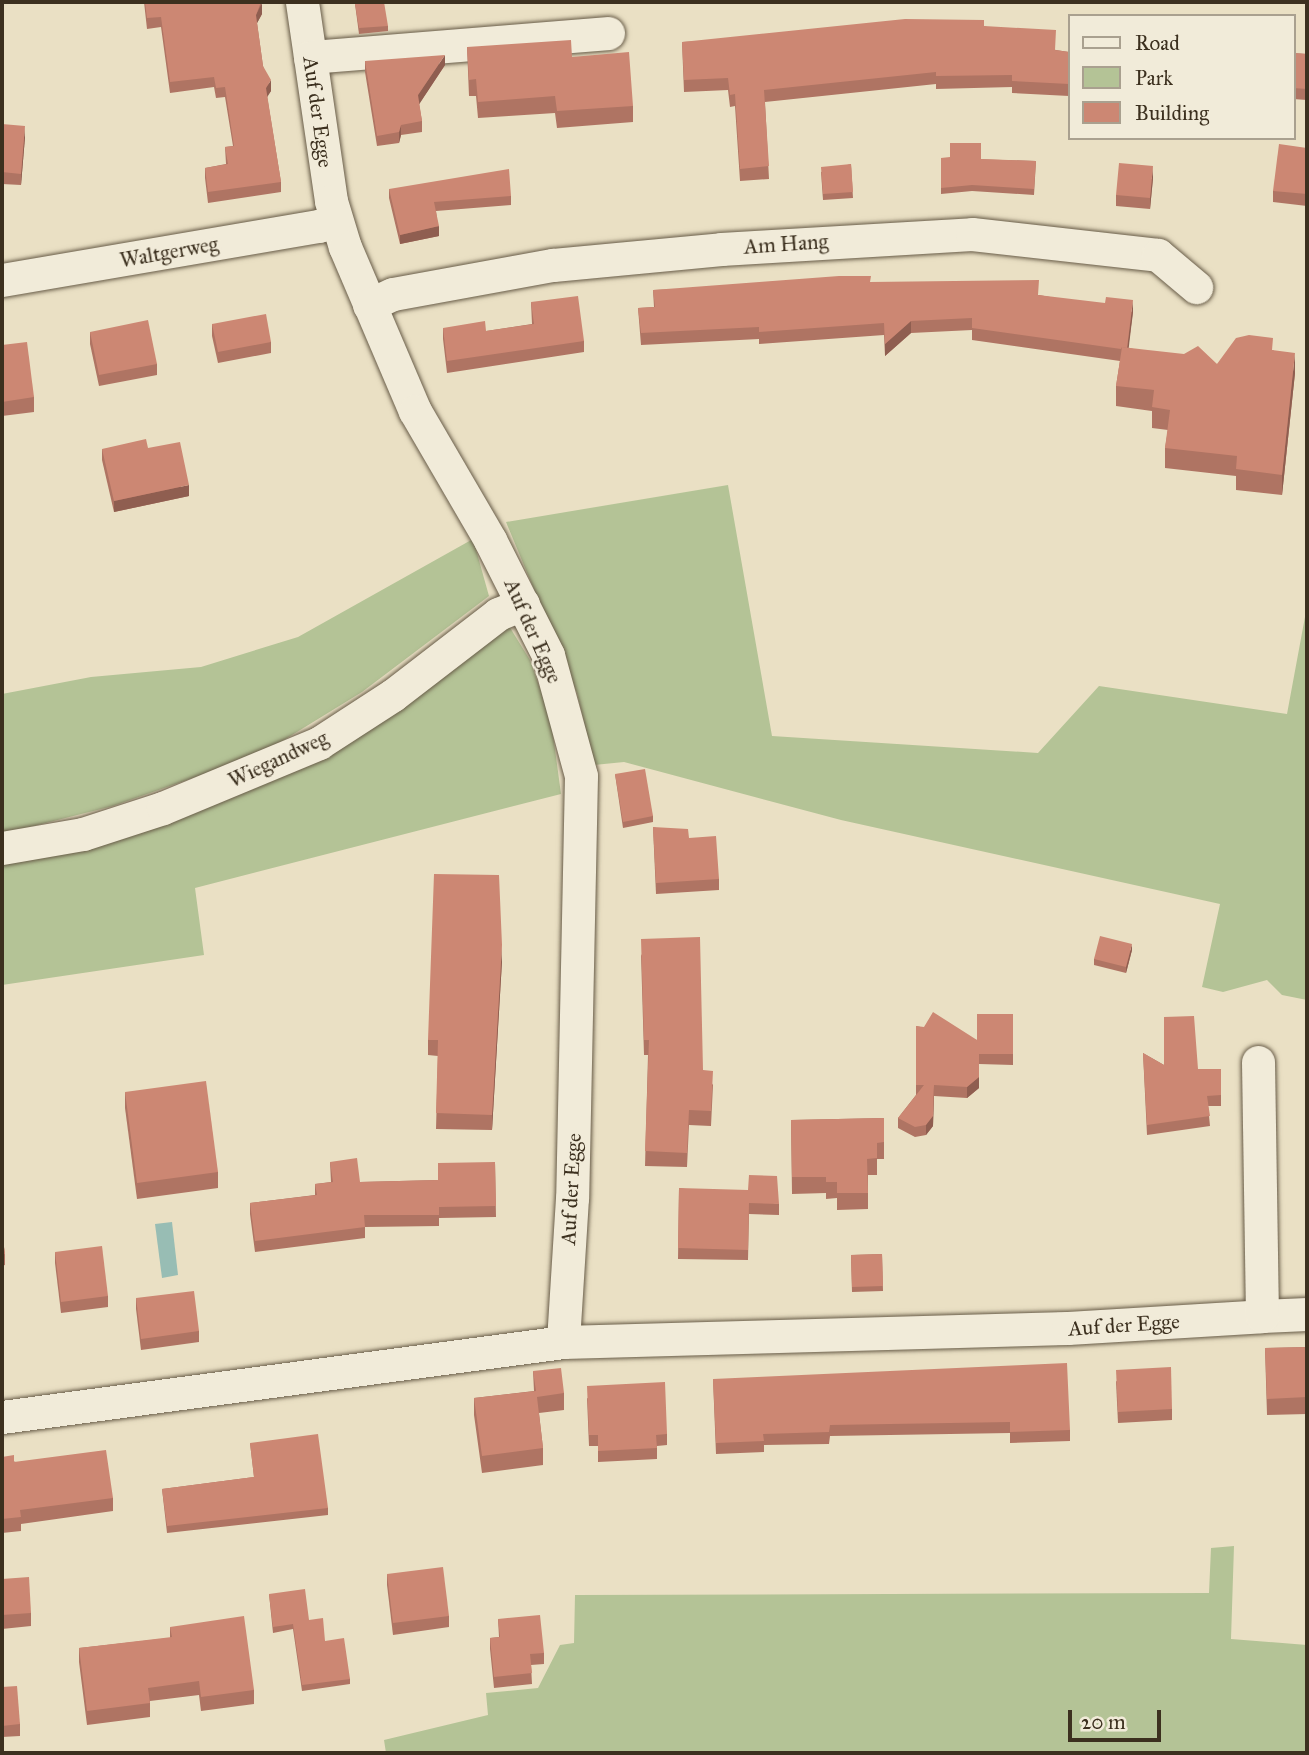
<!DOCTYPE html>
<html>
<head>
<meta charset="utf-8">
<style>
	body { margin:0 }
	#map { position:relative; width:1309px; height:1755px; overflow:hidden; background:#eae0c4; font-family:"IM FELL Great Primer",serif }
	div>[style] { position:absolute }
	.green>* { inset:0; background:#b4c396 }
	.water>* { inset:0; background:#98bdb4 }
	.roads { filter:drop-shadow(0 0 2px #685c48) drop-shadow(0 0 2px #685c48) }
	.minor>* { height:33px; margin:-16.5px; padding:0 16.5px; transform-origin:16.5px; border-radius:16.5px; background:#f1ebd9 }
	.wall>* { inset:0; background:#af7463 }
	.shaded-wall>* { inset:0; background:#8f5e50 }
	.building>* { inset:0; background:#cc8773 }
	span { translate:-50% -50%; white-space:nowrap; text-align:center; line-height:1.15; -webkit-text-stroke:5px #f1ebd9; paint-order:stroke }
	.street-label { font-size:21px; color:#3c301f }
	.frame { position:absolute; inset:0; border:4px solid #3c301f; pointer-events:none }
	.legend { position:absolute; left:1068px; top:14px; width:228px; height:126px; box-sizing:border-box; background:#f1ebd9; border:2px solid #a9a08f; margin:0; padding:9px 12px; list-style:none; font-size:21px; color:#3c301f }
	.legend li { display:flex; align-items:center; gap:14px; height:35px }
	.legend b { width:35px; border:2px solid #a9a08f }
	.scale { position:absolute; left:1068px; top:1710px; width:93px; height:32px; box-sizing:border-box; border:4px solid #3c301f; border-top:0; padding-left:9px; font-size:21px; line-height:24px; white-space:nowrap; color:#3c301f; -webkit-text-stroke:5px #f1ebd9; paint-order:stroke }
</style>
</head>
<body>
<div id="map">
	<div class="green">
		<i style="clip-path:polygon(728px 485px,772px 736px,1038px 753px,1099px 686px,1287px 714px,1307px 606px,1307px 1000px,1282px 995px,1267px 980px,1223px 992px,1202px 987px,1220px 904px,841px 820px,624px 762px,594px 765px,577px 693px,506px 522px)"></i>
		<i style="clip-path:polygon(473px 539px,489px 596px,362px 692px,279px 743px,204px 774px,113px 806px,2px 834px,2px 694px,91px 677px,201px 667px,298px 637px)"></i>
		<i style="clip-path:polygon(509px 626px,530px 660px,551px 720px,561px 794px,195px 888px,204px 955px,2px 985px,2px 862px,120px 832px)"></i>
		<i style="clip-path:polygon(1234px 1546px,1231px 1639px,1307px 1645px,1307px 1753px,386px 1753px,384px 1740px,488px 1715px,486px 1693px,538px 1688px,560px 1645px,574px 1643px,575px 1595px,1209px 1593px,1211px 1548px)"></i>
	</div>
	<div class="water">
		<i style="clip-path:polygon(172px 1222px,178px 1275px,162px 1278px,155px 1224px)"></i>
	</div>
	<div class="roads">
		<div class="minor">
			<i style="left:302px;top:2px;width:201px;rotate:81.7deg"></i>
			<i style="left:331px;top:201px;width:48px;rotate:73.1deg"></i>
			<i style="left:345px;top:247px;width:178px;rotate:66.9deg"></i>
			<i style="left:415px;top:411px;width:149px;rotate:59.8deg"></i>
			<i style="left:490px;top:540px;width:129px;rotate:63.2deg"></i>
			<i style="left:548px;top:655px;width:125px;rotate:74.7deg"></i>
			<i style="left:581px;top:776px;width:422px;rotate:91.2deg"></i>
			<i style="left:572px;top:1198px;width:144px;rotate:93.6deg"></i>
			<i style="left:310px;top:57px;width:299px;rotate:-4.6deg"></i>
			<i style="left:2px;top:280px;width:322px;rotate:-9.7deg"></i>
			<i style="left:319px;top:226px;width:17px;rotate:-24deg"></i>
			<i style="left:369px;top:305px;width:26px;rotate:-25deg"></i>
			<i style="left:393px;top:294px;width:163px;rotate:-10.3deg"></i>
			<i style="left:553px;top:265px;width:169px;rotate:-5.4deg"></i>
			<i style="left:721px;top:249px;width:251px;rotate:-3.4deg"></i>
			<i style="left:972px;top:234px;width:187px;rotate:6.4deg"></i>
			<i style="left:1158px;top:255px;width:50px;rotate:40.1deg"></i>
			<i style="left:2px;top:848px;width:82px;rotate:-9.8deg"></i>
			<i style="left:83px;top:834px;width:84px;rotate:-18deg"></i>
			<i style="left:163px;top:808px;width:169px;rotate:-22.6deg"></i>
			<i style="left:319px;top:743px;width:88px;rotate:-33deg"></i>
			<i style="left:393px;top:695px;width:133px;rotate:-37.6deg"></i>
			<i style="left:498px;top:614px;width:27px;rotate:-22deg"></i>
			<i style="left:1262px;top:1316px;width:45px;rotate:-2.5deg"></i>
			<i style="left:2px;top:1417px;width:566px;rotate:-7.61deg"></i>
			<i style="left:563px;top:1342px;width:505px;rotate:-1.59deg"></i>
			<i style="left:1068px;top:1328px;width:194px;rotate:-3.5deg"></i>
			<i style="left:1262px;top:1316px;width:254px;rotate:-90.9deg"></i>
		</div>
	</div>
	<div class="wall">
		<i style="clip-path:polygon(144px 2px,261px 2px,262px 14px,257px 23px,263px 66px,271px 91px,267px 96px,281px 182px,281px 192px,208px 203px,205px 178px,205px 168px,226px 164px,225px 147px,233px 146px,225px 97px,216px 98px,214px 87px,170px 93px,161px 27px,147px 29px)"></i>
		<i style="clip-path:polygon(355px 4px,388px 26px,388px 31px,359px 34px)"></i>
		<i style="clip-path:polygon(984px 26px,1056px 50px,1069px 52px,1069px 96px,1012px 93px,1012px 87px,936px 89px,936px 84px,765px 102px,769px 179px,740px 181px,735px 106px,730px 107px,728px 90px,684px 92px,682px 42px)"></i>
		<i style="clip-path:polygon(467px 47px,572px 57px,633px 106px,633px 122px,557px 128px,555px 113px,478px 118px,476px 96px,469px 96px)"></i>
		<i style="clip-path:polygon(1293px 53px,1307px 54px,1307px 100px,1293px 99px)"></i>
		<i style="clip-path:polygon(365px 61px,445px 65px,419px 104px,422px 121px,422px 132px,401px 135px,399px 143px,377px 146px,365px 72px)"></i>
		<i style="clip-path:polygon(2px 124px,25px 137px,21px 185px,2px 184px)"></i>
		<i style="clip-path:polygon(1220px 138px,1240px 138px,1240px 140px)"></i>
		<i style="clip-path:polygon(1307px 148px,1307px 206px,1273px 202px,1273px 191px)"></i>
		<i style="clip-path:polygon(941px 158px,1036px 161px,1034px 195px,972px 191px,941px 194px)"></i>
		<i style="clip-path:polygon(851px 164px,853px 198px,823px 200px,821px 172px)"></i>
		<i style="clip-path:polygon(1153px 178px,1150px 209px,1116px 206px,1116px 195px)"></i>
		<i style="clip-path:polygon(389px 189px,511px 196px,511px 205px,436px 211px,439px 236px,400px 244px,389px 198px)"></i>
		<i style="clip-path:polygon(871px 282px,1039px 295px,1133px 312px,1128px 348px,1217px 364px,1273px 350px,1295px 373px,1282px 495px,1236px 490px,1236px 476px,1165px 468px,1165px 448px,1168px 430px,1152px 428px,1152px 411px,1116px 406px,1116px 386px,1120px 361px,972px 340px,972px 330px,911px 333px,885px 356px,884px 335px,759px 344px,759px 339px,641px 345px,638px 308px,654px 307px,653px 290px)"></i>
		<i style="clip-path:polygon(531px 302px,584px 341px,584px 352px,447px 373px,443px 339px,443px 328px,486px 331px,532px 324px)"></i>
		<i style="clip-path:polygon(212px 324px,271px 342px,271px 353px,218px 363px,212px 336px)"></i>
		<i style="clip-path:polygon(90px 332px,157px 364px,157px 375px,99px 386px,90px 344px)"></i>
		<i style="clip-path:polygon(2px 345px,34px 397px,34px 412px,2px 416px)"></i>
		<i style="clip-path:polygon(148px 448px,189px 496px,114px 512px,102px 460px,102px 449px)"></i>
		<i style="clip-path:polygon(615px 774px,653px 816px,653px 822px,623px 828px)"></i>
		<i style="clip-path:polygon(653px 827px,689px 838px,719px 879px,719px 890px,656px 894px)"></i>
		<i style="clip-path:polygon(1132px 950px,1126px 973px,1094px 965px,1094px 959px)"></i>
		<i style="clip-path:polygon(641px 954px,703px 1070px,713px 1085px,711px 1126px,689px 1125px,687px 1167px,645px 1166px,648px 1055px,644px 1055px)"></i>
		<i style="clip-path:polygon(502px 961px,492px 1130px,436px 1129px,438px 1056px,428px 1055px,428px 1040px)"></i>
		<i style="clip-path:polygon(1013px 1014px,1013px 1065px,979px 1064px,979px 1088px,967px 1098px,934px 1096px,933px 1126px,926px 1135px,915px 1137px,898px 1128px,898px 1118px,916px 1095px,916px 1026px,977px 1040px)"></i>
		<i style="clip-path:polygon(1143px 1053px,1164px 1065px,1198px 1069px,1221px 1069px,1221px 1106px,1208px 1106px,1210px 1126px,1147px 1135px)"></i>
		<i style="clip-path:polygon(125px 1092px,218px 1172px,218px 1188px,137px 1199px,125px 1108px)"></i>
		<i style="clip-path:polygon(884px 1118px,884px 1159px,877px 1159px,877px 1175px,868px 1175px,868px 1209px,837px 1210px,837px 1198px,826px 1199px,826px 1193px,792px 1194px,791px 1120px)"></i>
		<i style="clip-path:polygon(330px 1162px,360px 1182px,438px 1180px,495px 1162px,496px 1217px,439px 1218px,439px 1226px,365px 1227px,365px 1238px,255px 1252px,250px 1214px,250px 1203px,315px 1195px,315px 1184px,331px 1182px)"></i>
		<i style="clip-path:polygon(679px 1188px,779px 1204px,779px 1215px,749px 1214px,748px 1260px,678px 1259px)"></i>
		<i style="clip-path:polygon(2px 1233px,5px 1254px,5px 1265px,2px 1266px)"></i>
		<i style="clip-path:polygon(55px 1252px,108px 1296px,108px 1307px,61px 1313px,55px 1263px)"></i>
		<i style="clip-path:polygon(882px 1254px,883px 1291px,852px 1292px,851px 1255px)"></i>
		<i style="clip-path:polygon(136px 1298px,199px 1331px,199px 1342px,141px 1350px,136px 1309px)"></i>
		<i style="clip-path:polygon(1307px 1347px,1307px 1414px,1267px 1415px,1265px 1348px)"></i>
		<i style="clip-path:polygon(533px 1371px,564px 1393px,564px 1410px,539px 1413px,543px 1448px,543px 1465px,482px 1473px,474px 1415px,474px 1398px,534px 1391px)"></i>
		<i style="clip-path:polygon(713px 1379px,1070px 1430px,1070px 1441px,1010px 1443px,1010px 1433px,830px 1436px,829px 1444px,764px 1445px,764px 1452px,716px 1454px)"></i>
		<i style="clip-path:polygon(1116px 1381px,1172px 1409px,1172px 1420px,1118px 1423px)"></i>
		<i style="clip-path:polygon(587px 1398px,667px 1434px,667px 1445px,657px 1446px,657px 1459px,598px 1462px,598px 1446px,589px 1446px)"></i>
		<i style="clip-path:polygon(250px 1443px,328px 1508px,328px 1515px,167px 1533px,162px 1489px,254px 1477px)"></i>
		<i style="clip-path:polygon(2px 1457px,113px 1498px,113px 1511px,21px 1524px,21px 1531px,2px 1533px)"></i>
		<i style="clip-path:polygon(387px 1574px,449px 1616px,449px 1627px,393px 1635px,387px 1585px)"></i>
		<i style="clip-path:polygon(2px 1579px,31px 1613px,31px 1626px,2px 1629px)"></i>
		<i style="clip-path:polygon(269px 1594px,309px 1620px,325px 1641px,350px 1679px,350px 1684px,302px 1691px,293px 1629px,273px 1633px)"></i>
		<i style="clip-path:polygon(498px 1619px,544px 1653px,544px 1664px,531px 1665px,532px 1684px,494px 1688px,490px 1649px,490px 1638px,499px 1637px)"></i>
		<i style="clip-path:polygon(170px 1627px,254px 1690px,254px 1704px,201px 1711px,199px 1695px,150px 1701px,150px 1717px,87px 1725px,79px 1662px,79px 1648px,170px 1638px)"></i>
		<i style="clip-path:polygon(2px 1687px,20px 1724px,20px 1736px,2px 1737px)"></i>
	</div>
	<div class="shaded-wall">
		<i style="clip-path:polygon(262px 3px,262px 14px,256px 25px,256px 15px)"></i>
		<i style="clip-path:polygon(445px 55px,445px 65px,418px 106px,418px 95px)"></i>
		<i style="clip-path:polygon(271px 80px,271px 91px,266px 99px,266px 88px)"></i>
		<i style="clip-path:polygon(401px 125px,401px 135px,399px 143px,399px 132px)"></i>
		<i style="clip-path:polygon(25px 126px,25px 137px,21px 185px,21px 174px)"></i>
		<i style="clip-path:polygon(1153px 166px,1153px 178px,1150px 209px,1150px 198px)"></i>
		<i style="clip-path:polygon(439px 226px,439px 236px,400px 244px,400px 235px)"></i>
		<i style="clip-path:polygon(1133px 300px,1133px 312px,1127px 362px,1127px 350px)"></i>
		<i style="clip-path:polygon(911px 321px,911px 333px,885px 356px,885px 344px)"></i>
		<i style="clip-path:polygon(1295px 353px,1295px 373px,1282px 495px,1282px 475px)"></i>
		<i style="clip-path:polygon(189px 485px,189px 496px,114px 512px,114px 501px)"></i>
		<i style="clip-path:polygon(1132px 944px,1132px 950px,1126px 973px,1126px 967px)"></i>
		<i style="clip-path:polygon(502px 945px,502px 961px,492px 1130px,492px 1115px)"></i>
		<i style="clip-path:polygon(979px 1077px,979px 1088px,967px 1098px,967px 1087px)"></i>
		<i style="clip-path:polygon(934px 1085px,933px 1126px,926px 1135px,926px 1125px)"></i>
	</div>
	<div class="building">
		<i style="clip-path:polygon(145px 2px,261px 2px,256px 15px,263px 66px,271px 80px,266px 88px,281px 182px,208px 192px,205px 168px,228px 164px,225px 147px,234px 146px,225px 87px,216px 88px,214px 77px,170px 82px,161px 17px,147px 18px)"></i>
		<i style="clip-path:polygon(368px 2px,384px 2px,388px 26px,359px 28px,355px 4px)"></i>
		<i style="clip-path:polygon(905px 19px,984px 20px,984px 26px,1056px 30px,1055px 50px,1069px 52px,1069px 84px,1012px 81px,1012px 75px,936px 76px,936px 72px,764px 90px,769px 166px,740px 169px,735px 94px,730px 95px,728px 78px,684px 80px,682px 42px)"></i>
		<i style="clip-path:polygon(571px 40px,572px 57px,629px 52px,633px 106px,557px 111px,555px 96px,478px 102px,476px 79px,469px 80px,467px 47px)"></i>
		<i style="clip-path:polygon(1293px 53px,1307px 54px,1307px 89px,1293px 88px)"></i>
		<i style="clip-path:polygon(445px 55px,418px 95px,422px 121px,401px 125px,399px 132px,377px 136px,365px 61px)"></i>
		<i style="clip-path:polygon(2px 124px,25px 126px,21px 174px,2px 172px)"></i>
		<i style="clip-path:polygon(950px 143px,981px 143px,981px 159px,1036px 161px,1034px 189px,972px 185px,941px 188px,941px 158px,950px 157px)"></i>
		<i style="clip-path:polygon(1279px 144px,1307px 148px,1307px 194px,1273px 191px)"></i>
		<i style="clip-path:polygon(1119px 163px,1153px 166px,1150px 198px,1116px 195px)"></i>
		<i style="clip-path:polygon(851px 164px,853px 192px,823px 194px,821px 167px)"></i>
		<i style="clip-path:polygon(509px 169px,511px 196px,434px 202px,439px 226px,400px 235px,389px 189px)"></i>
		<i style="clip-path:polygon(839px 276px,871px 276px,870px 282px,1039px 280px,1038px 295px,1105px 303px,1106px 297px,1133px 300px,1127px 348px,1122px 347px,1121px 349px,972px 328px,972px 318px,911px 321px,885px 344px,884px 323px,759px 332px,759px 327px,641px 333px,638px 308px,655px 307px,653px 290px)"></i>
		<i style="clip-path:polygon(578px 296px,584px 341px,447px 361px,443px 328px,485px 321px,486px 331px,534px 324px,531px 302px)"></i>
		<i style="clip-path:polygon(266px 314px,271px 342px,218px 352px,212px 324px)"></i>
		<i style="clip-path:polygon(148px 320px,157px 364px,99px 375px,90px 332px)"></i>
		<i style="clip-path:polygon(1249px 335px,1273px 338px,1272px 350px,1295px 353px,1282px 475px,1236px 469px,1237px 456px,1165px 448px,1170px 410px,1152px 407px,1154px 390px,1116px 386px,1122px 347px,1184px 354px,1198px 346px,1217px 364px,1236px 338px)"></i>
		<i style="clip-path:polygon(27px 342px,34px 397px,2px 402px,2px 345px)"></i>
		<i style="clip-path:polygon(146px 439px,148px 448px,180px 442px,189px 485px,114px 501px,102px 449px)"></i>
		<i style="clip-path:polygon(645px 769px,653px 816px,623px 822px,615px 774px)"></i>
		<i style="clip-path:polygon(653px 827px,688px 829px,689px 838px,716px 836px,719px 879px,656px 883px)"></i>
		<i style="clip-path:polygon(434px 874px,499px 875px,502px 945px,492px 1115px,436px 1113px,438px 1040px,428px 1040px)"></i>
		<i style="clip-path:polygon(1100px 936px,1132px 944px,1126px 967px,1094px 959px)"></i>
		<i style="clip-path:polygon(700px 937px,703px 1070px,713px 1071px,711px 1111px,689px 1110px,687px 1153px,645px 1151px,649px 1040px,644px 1040px,641px 939px)"></i>
		<i style="clip-path:polygon(933px 1012px,977px 1040px,977px 1014px,1013px 1014px,1013px 1054px,979px 1054px,979px 1077px,967px 1087px,934px 1085px,933px 1116px,926px 1125px,915px 1127px,898px 1118px,924px 1085px,916px 1085px,916px 1026px,924px 1027px)"></i>
		<i style="clip-path:polygon(1194px 1016px,1198px 1069px,1221px 1069px,1221px 1095px,1207px 1096px,1210px 1116px,1147px 1125px,1143px 1053px,1164px 1065px,1164px 1017px)"></i>
		<i style="clip-path:polygon(206px 1081px,218px 1172px,137px 1183px,125px 1092px)"></i>
		<i style="clip-path:polygon(884px 1118px,884px 1142px,877px 1143px,877px 1158px,867px 1159px,868px 1193px,837px 1193px,837px 1182px,826px 1182px,826px 1177px,792px 1177px,791px 1120px)"></i>
		<i style="clip-path:polygon(357px 1158px,360px 1182px,438px 1180px,438px 1163px,495px 1162px,496px 1206px,439px 1207px,439px 1215px,364px 1215px,365px 1227px,255px 1241px,250px 1203px,317px 1195px,315px 1184px,333px 1182px,330px 1162px)"></i>
		<i style="clip-path:polygon(749px 1175px,777px 1176px,779px 1204px,749px 1203px,748px 1250px,678px 1248px,679px 1188px,748px 1190px)"></i>
		<i style="clip-path:polygon(2px 1233px,5px 1254px,2px 1255px)"></i>
		<i style="clip-path:polygon(102px 1246px,108px 1296px,61px 1302px,55px 1252px)"></i>
		<i style="clip-path:polygon(882px 1254px,883px 1286px,852px 1287px,851px 1255px)"></i>
		<i style="clip-path:polygon(194px 1291px,199px 1331px,141px 1339px,136px 1298px)"></i>
		<i style="clip-path:polygon(1307px 1347px,1307px 1397px,1267px 1399px,1265px 1348px)"></i>
		<i style="clip-path:polygon(1067px 1363px,1070px 1430px,1010px 1432px,1010px 1422px,830px 1425px,829px 1432px,763px 1434px,764px 1441px,716px 1443px,713px 1379px)"></i>
		<i style="clip-path:polygon(1171px 1367px,1172px 1409px,1118px 1412px,1116px 1370px)"></i>
		<i style="clip-path:polygon(561px 1368px,564px 1393px,537px 1397px,543px 1448px,482px 1456px,474px 1398px,536px 1391px,533px 1371px)"></i>
		<i style="clip-path:polygon(665px 1382px,667px 1434px,656px 1435px,657px 1448px,598px 1451px,598px 1435px,589px 1435px,587px 1386px)"></i>
		<i style="clip-path:polygon(318px 1434px,328px 1508px,167px 1526px,162px 1489px,254px 1477px,250px 1443px)"></i>
		<i style="clip-path:polygon(106px 1450px,113px 1498px,20px 1510px,21px 1517px,2px 1519px,2px 1457px,14px 1455px,14px 1462px)"></i>
		<i style="clip-path:polygon(443px 1567px,449px 1616px,393px 1623px,387px 1574px)"></i>
		<i style="clip-path:polygon(29px 1577px,31px 1613px,2px 1615px,2px 1579px)"></i>
		<i style="clip-path:polygon(305px 1589px,309px 1620px,323px 1618px,325px 1641px,344px 1638px,350px 1679px,302px 1685px,293px 1624px,273px 1627px,269px 1594px)"></i>
		<i style="clip-path:polygon(540px 1615px,544px 1653px,530px 1654px,532px 1673px,494px 1677px,490px 1638px,500px 1637px,498px 1619px)"></i>
		<i style="clip-path:polygon(244px 1616px,254px 1690px,201px 1697px,199px 1681px,148px 1688px,150px 1703px,87px 1711px,79px 1648px,172px 1637px,170px 1627px)"></i>
		<i style="clip-path:polygon(17px 1686px,20px 1724px,2px 1726px,2px 1687px)"></i>
	</div>
	<div class="street-label">
		<span style="left:318px;top:112px;rotate:82deg">Auf der Egge</span>
		<span style="left:786px;top:244px;rotate:-4deg">Am Hang</span>
		<span style="left:169px;top:252px;rotate:-10deg">Waltgerweg</span>
		<span style="left:533px;top:631px;rotate:66deg">Auf der Egge</span>
		<span style="left:278px;top:759px;rotate:-25deg">Wiegandweg</span>
		<span style="left:571px;top:1189px;rotate:-87deg">Auf der Egge</span>
		<span style="left:1124px;top:1325px;rotate:-4deg">Auf der Egge</span>
	</div>
	<div class="frame"></div>
	<ul class="legend">
	<li><b style="height:9px;background:#f1ebd9"></b>Road</li>
	<li><b style="height:19px;background:#b4c396"></b>Park</li>
	<li><b style="height:19px;background:#cc8773"></b>Building</li>
	</ul>
	<div class="scale">20 m</div>
</div>
</body>
</html>
